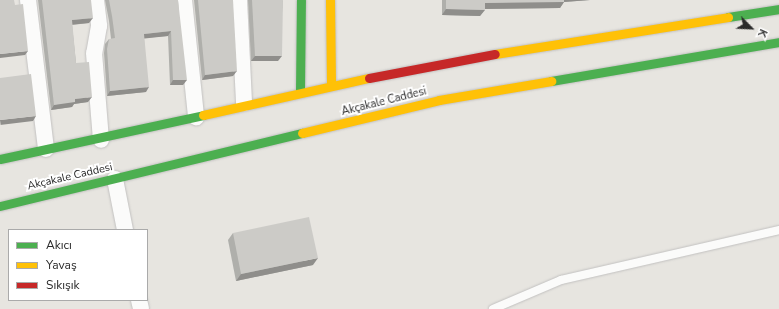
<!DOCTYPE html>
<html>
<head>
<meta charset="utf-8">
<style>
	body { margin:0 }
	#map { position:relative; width:779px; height:309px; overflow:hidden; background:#e7e5e0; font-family:"Nunito Sans",sans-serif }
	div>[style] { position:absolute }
	.roads { filter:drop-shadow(0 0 1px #c2c1c0) drop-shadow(0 0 1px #c2c1c0) }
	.lane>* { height:8px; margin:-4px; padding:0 4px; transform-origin:4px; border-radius:4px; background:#fbfbfa }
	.street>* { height:16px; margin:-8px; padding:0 8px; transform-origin:8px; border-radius:8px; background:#fbfbfa }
	.fast>* { height:9px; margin:-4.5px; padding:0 4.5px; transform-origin:4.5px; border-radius:4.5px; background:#4caf50 }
	.slow>* { height:9px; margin:-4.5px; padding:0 4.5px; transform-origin:4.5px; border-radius:4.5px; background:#ffc107 }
	.jam>* { height:9px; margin:-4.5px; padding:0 4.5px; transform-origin:4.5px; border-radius:4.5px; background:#c62828 }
	.wall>* { inset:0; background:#afafab }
	.shaded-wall>* { inset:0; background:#8f8e8b }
	.building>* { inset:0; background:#cccbc7 }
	span { translate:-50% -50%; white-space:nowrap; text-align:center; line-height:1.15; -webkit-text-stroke:4px #fff; paint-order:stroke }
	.street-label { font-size:11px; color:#2a2a2a }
	.legend { position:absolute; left:8px; top:229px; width:140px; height:72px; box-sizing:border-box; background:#fff; border:1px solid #aaa; margin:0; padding:5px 7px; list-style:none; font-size:12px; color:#2a2a2a }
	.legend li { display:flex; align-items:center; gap:8px; height:20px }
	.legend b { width:20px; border:1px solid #aaa }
	.north { position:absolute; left:731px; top:8px; width:40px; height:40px; -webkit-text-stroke:3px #fff; paint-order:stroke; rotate:114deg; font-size:11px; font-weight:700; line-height:16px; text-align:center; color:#2a2a2a }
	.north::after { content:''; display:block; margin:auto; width:14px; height:18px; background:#2a2a2a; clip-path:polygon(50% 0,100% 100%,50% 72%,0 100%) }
</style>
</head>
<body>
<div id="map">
	<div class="roads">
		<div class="lane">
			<i style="left:493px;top:309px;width:74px;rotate:-23.1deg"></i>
			<i style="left:561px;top:280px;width:224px;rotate:-12.9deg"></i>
		</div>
		<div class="street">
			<i style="left:28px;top:0;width:150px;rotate:83.1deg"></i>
			<i style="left:96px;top:0;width:26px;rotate:83deg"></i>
			<i style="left:99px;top:26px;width:27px;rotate:100deg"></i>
			<i style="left:94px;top:53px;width:87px;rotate:85.4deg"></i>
			<i style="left:184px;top:0;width:118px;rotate:84.1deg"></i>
			<i style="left:239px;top:0;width:103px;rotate:87.2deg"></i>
			<i style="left:115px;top:179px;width:52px;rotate:78.9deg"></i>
			<i style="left:139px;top:300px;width:9px;rotate:77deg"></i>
		</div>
		<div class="fast">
			<i style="left:728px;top:17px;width:52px;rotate:-8.9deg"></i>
			<i style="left:551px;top:81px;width:231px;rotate:-9.7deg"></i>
			<i style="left:300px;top:91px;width:91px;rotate:-89.4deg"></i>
			<i style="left:0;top:159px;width:208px;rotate:-12.2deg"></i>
			<i style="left:0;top:206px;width:311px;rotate:-13.6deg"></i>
		</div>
		<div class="slow">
			<i style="left:330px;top:0;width:86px;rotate:89.3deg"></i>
			<i style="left:495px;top:54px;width:236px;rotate:-9deg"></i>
			<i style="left:203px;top:115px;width:170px;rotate:-12.6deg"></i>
			<i style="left:302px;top:133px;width:141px;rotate:-13.5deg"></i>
			<i style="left:439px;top:100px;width:114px;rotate:-9.6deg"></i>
		</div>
		<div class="jam">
			<i style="left:369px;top:78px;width:128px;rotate:-10.8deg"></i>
		</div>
	</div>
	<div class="wall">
		<i style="clip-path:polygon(38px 0,91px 0,89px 23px,72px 25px,76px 63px,88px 102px,74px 104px,72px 107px,51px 110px)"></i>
		<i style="clip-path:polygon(105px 0,178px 0,183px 85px,170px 85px,168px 36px,144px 38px,146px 92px,107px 96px,104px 53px,105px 44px,109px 39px,111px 39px,109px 21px)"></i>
		<i style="clip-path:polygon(194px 0,233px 0,233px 76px,202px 80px)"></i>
		<i style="clip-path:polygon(248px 0,283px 0,278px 61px,251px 61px)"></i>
		<i style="clip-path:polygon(442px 0,590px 0,564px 2px,560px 8px,485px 9px,480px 16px,442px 15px)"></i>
		<i style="clip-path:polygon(233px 233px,313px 265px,236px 281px,228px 240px)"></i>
	</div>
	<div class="shaded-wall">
		<i style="clip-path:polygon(562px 0,590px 0,564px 2px,560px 8px,481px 9px,485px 3px)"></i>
		<i style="clip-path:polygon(446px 9px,485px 10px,480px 16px,442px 15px)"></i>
		<i style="clip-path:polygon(93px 18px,89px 23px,68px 25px,72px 20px)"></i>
		<i style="clip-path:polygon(171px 31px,168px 36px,140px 39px,144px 34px)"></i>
		<i style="clip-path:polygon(28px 51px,25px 55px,0 58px,0 54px)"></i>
		<i style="clip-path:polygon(255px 56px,282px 56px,278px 61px,251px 61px)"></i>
		<i style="clip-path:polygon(237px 71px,233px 76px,202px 80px,205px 75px)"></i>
		<i style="clip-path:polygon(173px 80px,187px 80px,183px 85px,170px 85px)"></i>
		<i style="clip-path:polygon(149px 87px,146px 92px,107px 96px,110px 91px)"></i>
		<i style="clip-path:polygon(92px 97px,88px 102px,74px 104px,72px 107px,51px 110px,54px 105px,75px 99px)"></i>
		<i style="clip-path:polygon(36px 116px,33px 121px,0 125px,0 120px)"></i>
		<i style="clip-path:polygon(318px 258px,313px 265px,236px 281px,241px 274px)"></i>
	</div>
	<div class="building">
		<i style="clip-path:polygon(0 0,14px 0,15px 5px,23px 4px,28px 51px,0 54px)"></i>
		<i style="clip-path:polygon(42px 0,91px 0,93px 18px,72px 20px,76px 63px,89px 62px,92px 97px,75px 99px,75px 102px,54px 105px)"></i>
		<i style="clip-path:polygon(109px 0,178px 0,187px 80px,173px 80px,171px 31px,144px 34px,149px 87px,110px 91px,107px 49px,109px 39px,115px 38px,112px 16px)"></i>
		<i style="clip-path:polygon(198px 0,233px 0,237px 71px,205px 75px)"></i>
		<i style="clip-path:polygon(252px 0,283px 0,282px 56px,255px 56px)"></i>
		<i style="clip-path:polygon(446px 0,564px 0,564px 2px,485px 3px,485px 10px,446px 9px)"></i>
		<i style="clip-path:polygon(31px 74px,36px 116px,0 120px,1px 125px,0 125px,0 78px)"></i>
		<i style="clip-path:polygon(309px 217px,318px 258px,241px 274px,233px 233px)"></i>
	</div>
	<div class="street-label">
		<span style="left:384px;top:102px;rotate:-14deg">Akçakale Caddesi</span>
		<span style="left:70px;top:177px;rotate:-13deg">Akçakale Caddesi</span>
	</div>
	<ul class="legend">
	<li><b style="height:5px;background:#4caf50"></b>Akıcı</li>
	<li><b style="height:5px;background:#ffc107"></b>Yavaş</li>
	<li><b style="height:5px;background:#c62828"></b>Sıkışık</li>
	</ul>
	<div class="north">K</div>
</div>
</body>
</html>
